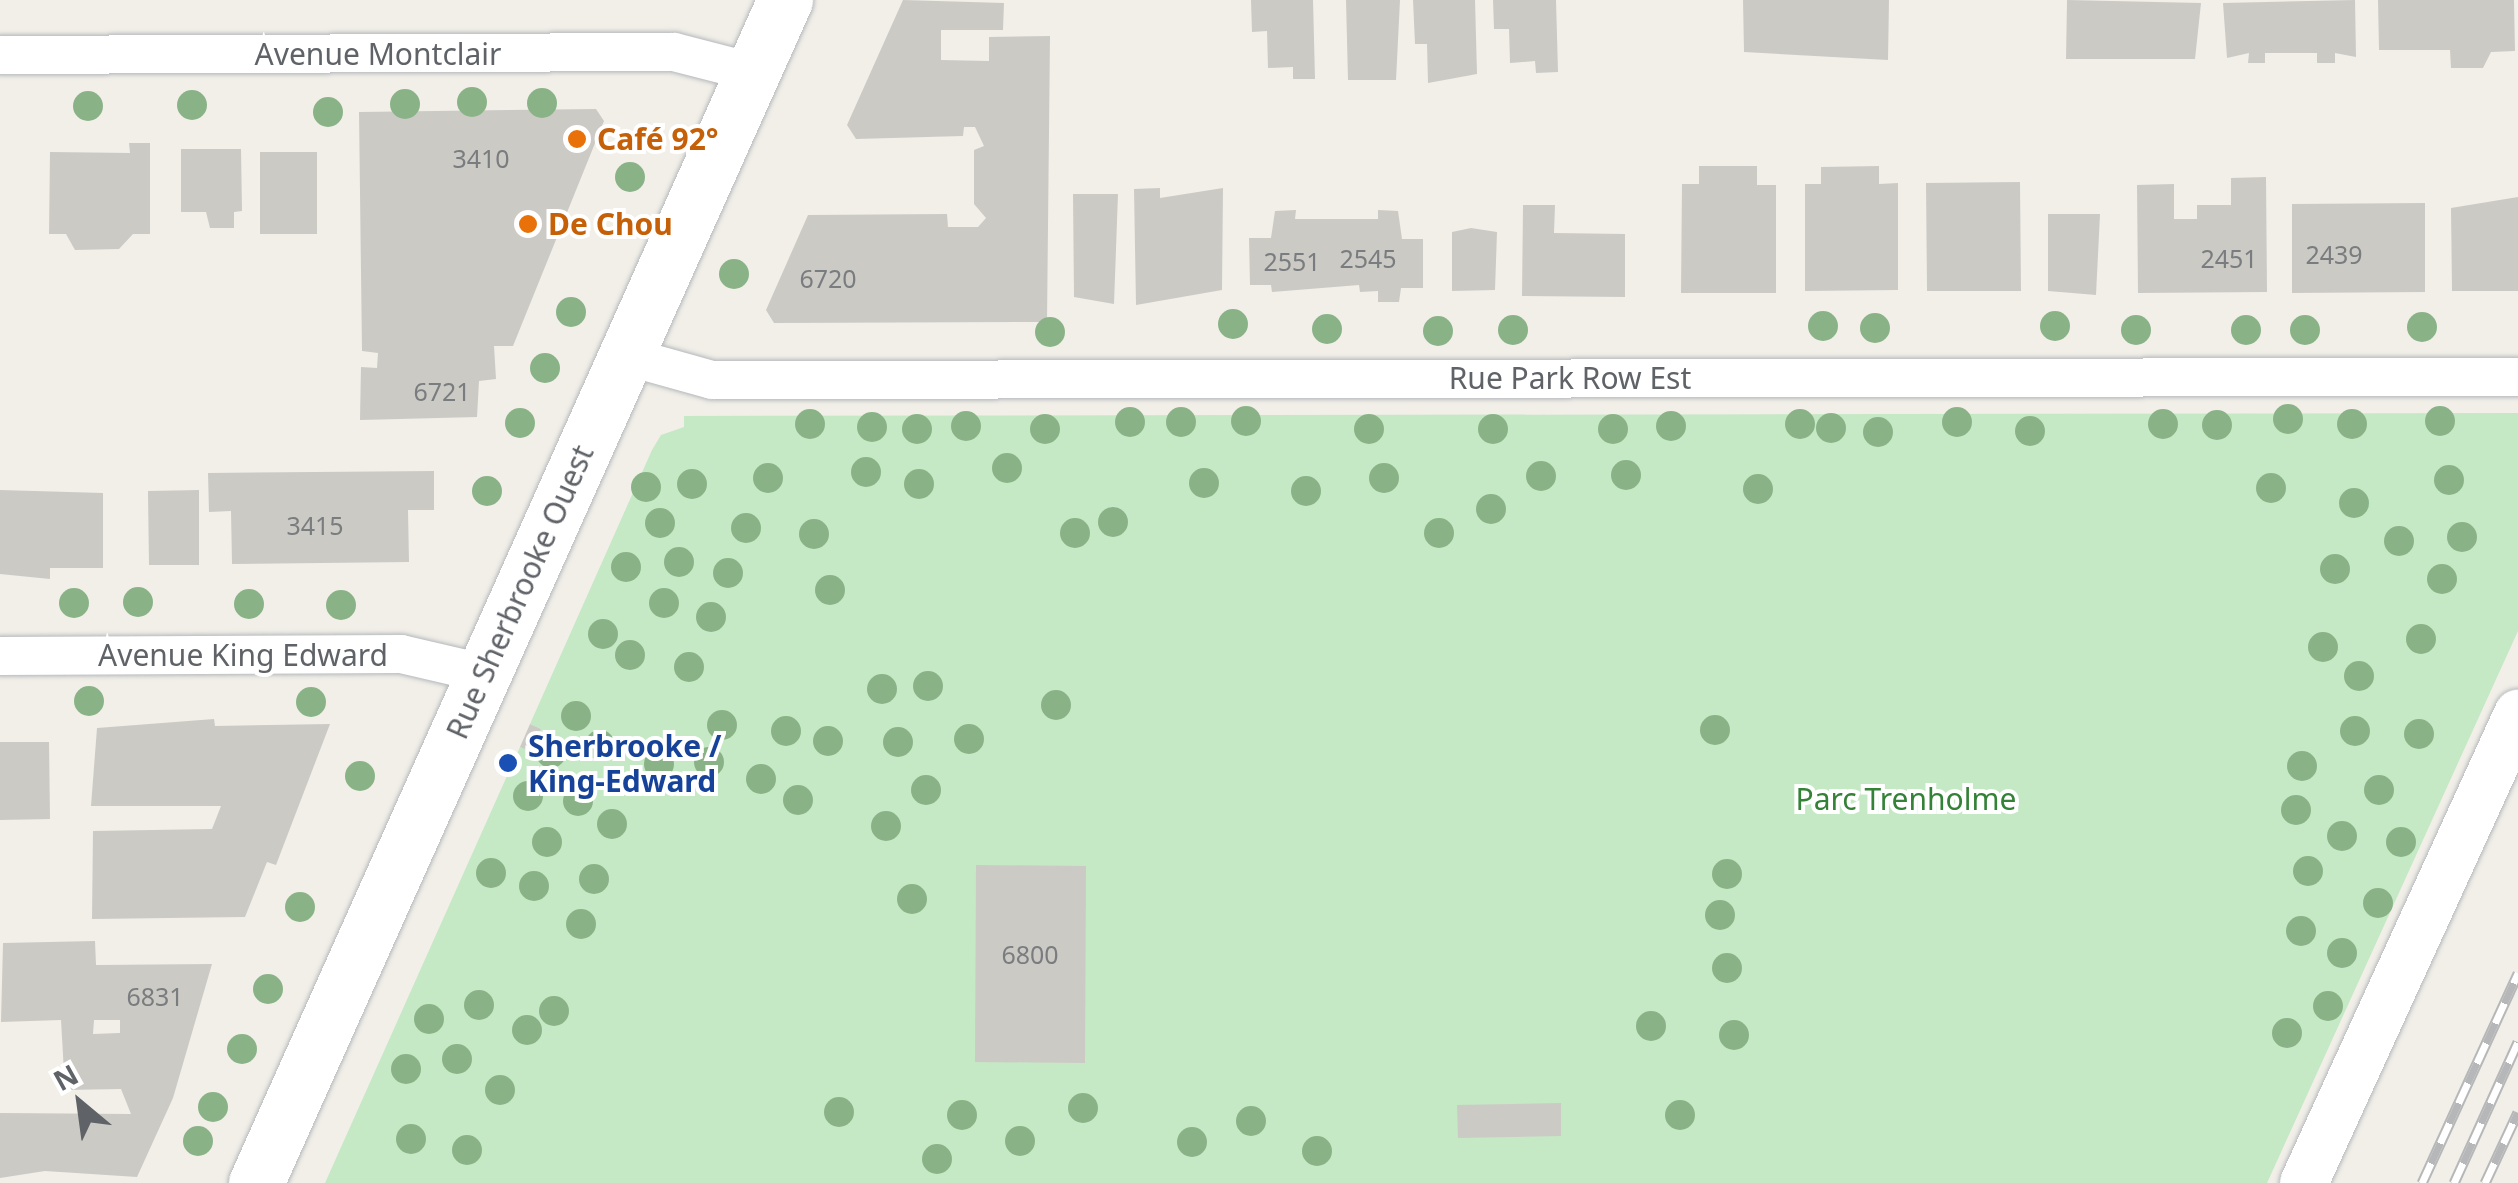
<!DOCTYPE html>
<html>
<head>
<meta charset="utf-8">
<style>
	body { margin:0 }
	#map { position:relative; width:2518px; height:1183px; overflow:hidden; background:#f1efe8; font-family:"Noto Sans",sans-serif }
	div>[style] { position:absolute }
	.green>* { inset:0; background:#c5e8c5 }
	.building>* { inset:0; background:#cccac5 }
	.roads { filter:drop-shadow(0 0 2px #b5b8bc) drop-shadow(0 0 2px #b5b8bc) }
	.minor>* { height:38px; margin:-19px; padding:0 19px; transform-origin:19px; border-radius:19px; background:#fff }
	.tertiary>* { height:48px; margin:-24px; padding:0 24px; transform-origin:24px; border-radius:24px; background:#fff }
	.secondary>* { height:55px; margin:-27.5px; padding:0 27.5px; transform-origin:27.5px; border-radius:27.5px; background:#fff }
	.rail>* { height:11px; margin-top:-5.5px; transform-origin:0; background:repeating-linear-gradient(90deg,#fff 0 22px,#b6b7b8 0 44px); box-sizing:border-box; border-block:2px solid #b6b7b8 }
	.trees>* { width:30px; height:30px; margin:-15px; border-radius:50%; background:#89b387 }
	.dots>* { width:28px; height:28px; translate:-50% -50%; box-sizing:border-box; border:5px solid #fff; border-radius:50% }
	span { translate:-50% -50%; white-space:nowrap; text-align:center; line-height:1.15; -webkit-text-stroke:8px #fff; paint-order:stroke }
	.number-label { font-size:25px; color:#7a7d7f }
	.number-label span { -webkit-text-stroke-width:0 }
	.street-label { font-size:30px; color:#5f6368 }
	.food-label { font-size:30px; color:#c56008; font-weight:700 }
	.left { translate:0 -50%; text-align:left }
	.transit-label { font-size:30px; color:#164399; font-weight:700 }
	.park-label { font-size:30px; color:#348238 }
	.north { position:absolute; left:30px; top:1053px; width:100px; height:100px; -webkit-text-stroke:8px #fff; paint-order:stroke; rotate:331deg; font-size:28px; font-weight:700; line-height:40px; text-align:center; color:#5f6368 }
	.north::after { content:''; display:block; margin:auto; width:35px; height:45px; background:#5f6368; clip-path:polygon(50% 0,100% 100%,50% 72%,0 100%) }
</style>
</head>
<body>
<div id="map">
	<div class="green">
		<i style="clip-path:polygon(2518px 413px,2518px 631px,2267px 1183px,325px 1183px,520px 747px,532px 751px,541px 729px,530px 724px,652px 450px,661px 435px,684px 427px,684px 416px)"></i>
	</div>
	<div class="building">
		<i style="clip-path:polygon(903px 0,1004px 3px,1003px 30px,941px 30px,941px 60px,989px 61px,989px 37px,1050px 36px,1047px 322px,774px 323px,766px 310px,808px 215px,947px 214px,948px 227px,978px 227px,986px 218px,974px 204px,974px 150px,984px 146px,975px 127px,964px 127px,963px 136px,856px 139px,847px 125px)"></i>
		<i style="clip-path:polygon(1251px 0,1313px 0,1315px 79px,1293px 79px,1293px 67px,1268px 68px,1267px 31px,1252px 32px)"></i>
		<i style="clip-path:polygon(1346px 0,1400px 0,1396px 80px,1348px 80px)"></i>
		<i style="clip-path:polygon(1413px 0,1475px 0,1477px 74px,1428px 83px,1427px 44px,1415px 44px)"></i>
		<i style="clip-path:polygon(1493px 0,1556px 0,1558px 72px,1536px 73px,1535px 61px,1510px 63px,1509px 29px,1494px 29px)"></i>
		<i style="clip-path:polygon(1743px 0,1889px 0,1888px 60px,1744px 52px)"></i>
		<i style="clip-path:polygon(2067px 0,2201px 3px,2195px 59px,2066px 59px)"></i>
		<i style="clip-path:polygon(2378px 0,2514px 0,2515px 51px,2491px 52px,2483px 68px,2451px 68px,2450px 50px,2379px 50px)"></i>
		<i style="clip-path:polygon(2223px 3px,2355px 0,2356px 57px,2335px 53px,2335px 63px,2317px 63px,2317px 53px,2265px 53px,2265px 63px,2248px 63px,2249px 53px,2227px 58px)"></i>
		<i style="clip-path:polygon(596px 109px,604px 121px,513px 346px,494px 346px,496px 379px,479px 381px,477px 417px,360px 420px,361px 367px,377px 368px,378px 353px,362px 351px,359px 112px)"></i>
		<i style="clip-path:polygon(129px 143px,150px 143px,150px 234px,133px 234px,119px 249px,75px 250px,66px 234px,49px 234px,50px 152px,130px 153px)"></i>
		<i style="clip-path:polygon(181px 149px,241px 149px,242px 211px,234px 212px,234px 228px,210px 228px,206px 212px,181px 212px)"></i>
		<i style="clip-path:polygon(260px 152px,317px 152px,317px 234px,260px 234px)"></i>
		<i style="clip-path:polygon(1699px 166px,1757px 166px,1757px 185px,1776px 185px,1776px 293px,1681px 293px,1682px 184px,1699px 184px)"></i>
		<i style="clip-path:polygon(1879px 166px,1879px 184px,1898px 183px,1898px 290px,1805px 291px,1805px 184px,1821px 184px,1821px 167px)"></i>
		<i style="clip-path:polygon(2266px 177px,2267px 292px,2138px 293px,2137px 185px,2174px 184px,2174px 219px,2197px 219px,2197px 205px,2231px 205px,2231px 178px)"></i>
		<i style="clip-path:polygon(2020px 182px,2021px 291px,1927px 291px,1926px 183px)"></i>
		<i style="clip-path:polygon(1160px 188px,1160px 198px,1223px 188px,1222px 290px,1136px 305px,1134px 189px)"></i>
		<i style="clip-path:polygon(1073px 194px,1118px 194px,1114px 304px,1074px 297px)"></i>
		<i style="clip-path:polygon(2518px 197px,2518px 291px,2452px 291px,2451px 208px)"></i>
		<i style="clip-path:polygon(2425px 203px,2425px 292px,2292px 293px,2292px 204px)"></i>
		<i style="clip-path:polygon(1523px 205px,1555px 205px,1554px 233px,1625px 234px,1625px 297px,1522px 296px)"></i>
		<i style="clip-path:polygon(1296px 210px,1295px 219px,1378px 219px,1378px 210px,1398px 211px,1402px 239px,1423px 239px,1423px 288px,1401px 288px,1399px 302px,1378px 302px,1378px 291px,1360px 292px,1359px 285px,1272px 292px,1271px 285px,1250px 285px,1249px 238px,1271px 238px,1275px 211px)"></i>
		<i style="clip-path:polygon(2048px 214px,2100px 214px,2096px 295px,2048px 291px)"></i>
		<i style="clip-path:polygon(1471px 228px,1497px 232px,1495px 290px,1452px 291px,1452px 232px)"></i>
		<i style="clip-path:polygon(434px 471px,434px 510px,408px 510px,409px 562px,232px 564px,231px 511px,209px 512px,208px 473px)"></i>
		<i style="clip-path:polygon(0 490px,103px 493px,103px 568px,50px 568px,50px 579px,0 574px)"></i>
		<i style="clip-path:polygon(199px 490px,199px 565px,149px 565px,148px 491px)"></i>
		<i style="clip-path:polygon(214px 719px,215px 726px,330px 724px,276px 865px,267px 862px,245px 917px,92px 919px,93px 831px,212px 829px,221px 806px,91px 806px,97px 728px)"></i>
		<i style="clip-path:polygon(530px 724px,541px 729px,532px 752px,520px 747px)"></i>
		<i style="clip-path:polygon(0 742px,49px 742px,50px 819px,0 820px)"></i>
		<i style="clip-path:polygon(976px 865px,1086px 866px,1085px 1063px,975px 1062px)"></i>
		<i style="clip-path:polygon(evenodd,95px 941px,96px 965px,212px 964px,173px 1098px,137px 1177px,45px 1171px,0 1178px,0 1113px,131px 1114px,121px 1089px,65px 1090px,61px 1020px,1px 1022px,3px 943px,95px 941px,94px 1020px,120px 1020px,120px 1033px,93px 1034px,94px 1020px)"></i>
		<i style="clip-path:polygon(1561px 1103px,1561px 1136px,1458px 1138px,1457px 1105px)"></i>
	</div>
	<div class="roads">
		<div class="minor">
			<i style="left:0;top:55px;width:674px;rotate:-0.26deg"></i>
			<i style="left:674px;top:52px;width:81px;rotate:14.4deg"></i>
			<i style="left:626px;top:356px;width:89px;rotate:15.6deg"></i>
			<i style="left:712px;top:380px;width:1806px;rotate:-0.1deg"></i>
			<i style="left:0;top:656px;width:401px;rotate:-0.3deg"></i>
			<i style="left:401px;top:654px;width:84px;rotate:13deg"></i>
		</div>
		<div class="tertiary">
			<i style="left:2304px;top:1183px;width:516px;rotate:-65.47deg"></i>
		</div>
		<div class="secondary">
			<i style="left:256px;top:1183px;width:1296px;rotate:-65.91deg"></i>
		</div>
	</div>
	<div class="rail">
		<i style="left:2422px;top:1183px;width:231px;rotate:-65.4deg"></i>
		<i style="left:2454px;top:1183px;width:155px;rotate:-65.6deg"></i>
		<i style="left:2485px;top:1183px;width:78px;rotate:-65.1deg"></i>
	</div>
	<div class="trees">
		<i style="left:472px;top:102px"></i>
		<i style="left:542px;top:103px"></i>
		<i style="left:405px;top:104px"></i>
		<i style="left:192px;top:105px"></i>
		<i style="left:88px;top:106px"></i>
		<i style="left:328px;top:112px"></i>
		<i style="left:630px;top:177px"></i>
		<i style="left:734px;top:274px"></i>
		<i style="left:571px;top:312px"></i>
		<i style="left:1233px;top:324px"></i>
		<i style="left:1823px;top:326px"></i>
		<i style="left:2055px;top:326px"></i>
		<i style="left:2422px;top:327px"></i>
		<i style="left:1875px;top:328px"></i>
		<i style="left:1327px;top:329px"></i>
		<i style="left:1513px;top:330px"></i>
		<i style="left:2136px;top:330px"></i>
		<i style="left:2246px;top:330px"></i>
		<i style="left:2305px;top:330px"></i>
		<i style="left:1438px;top:331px"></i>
		<i style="left:1050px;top:332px"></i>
		<i style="left:545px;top:368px"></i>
		<i style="left:2288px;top:419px"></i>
		<i style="left:1246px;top:421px"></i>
		<i style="left:2440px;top:421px"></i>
		<i style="left:1130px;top:422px"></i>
		<i style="left:1181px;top:422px"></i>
		<i style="left:1957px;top:422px"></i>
		<i style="left:520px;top:423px"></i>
		<i style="left:810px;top:424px"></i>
		<i style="left:1800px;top:424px"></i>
		<i style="left:2163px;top:424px"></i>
		<i style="left:2352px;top:424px"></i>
		<i style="left:2217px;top:425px"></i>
		<i style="left:966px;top:426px"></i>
		<i style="left:1671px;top:426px"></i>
		<i style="left:872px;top:427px"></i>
		<i style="left:1831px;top:428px"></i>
		<i style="left:917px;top:429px"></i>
		<i style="left:1045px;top:429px"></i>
		<i style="left:1369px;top:429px"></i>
		<i style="left:1493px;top:429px"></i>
		<i style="left:1613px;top:429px"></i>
		<i style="left:2030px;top:431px"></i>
		<i style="left:1878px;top:432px"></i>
		<i style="left:1007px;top:468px"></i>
		<i style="left:866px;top:472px"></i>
		<i style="left:1626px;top:475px"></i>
		<i style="left:1541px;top:476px"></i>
		<i style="left:768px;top:478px"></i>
		<i style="left:1384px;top:478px"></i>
		<i style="left:2449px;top:480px"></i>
		<i style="left:1204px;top:483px"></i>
		<i style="left:692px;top:484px"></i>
		<i style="left:919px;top:484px"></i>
		<i style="left:646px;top:487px"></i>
		<i style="left:2271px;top:488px"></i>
		<i style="left:1758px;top:489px"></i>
		<i style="left:487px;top:491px"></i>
		<i style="left:1306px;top:491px"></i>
		<i style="left:2354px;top:503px"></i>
		<i style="left:1491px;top:509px"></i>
		<i style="left:1113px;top:522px"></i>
		<i style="left:660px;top:523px"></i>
		<i style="left:746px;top:528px"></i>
		<i style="left:1075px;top:533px"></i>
		<i style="left:1439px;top:533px"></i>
		<i style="left:814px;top:534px"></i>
		<i style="left:2462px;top:537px"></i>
		<i style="left:2399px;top:541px"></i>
		<i style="left:679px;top:562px"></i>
		<i style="left:626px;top:567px"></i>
		<i style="left:2335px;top:569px"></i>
		<i style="left:728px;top:573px"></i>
		<i style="left:2442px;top:579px"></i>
		<i style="left:830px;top:590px"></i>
		<i style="left:138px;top:602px"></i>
		<i style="left:74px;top:603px"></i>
		<i style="left:664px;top:603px"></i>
		<i style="left:249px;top:604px"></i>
		<i style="left:341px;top:605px"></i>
		<i style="left:711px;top:617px"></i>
		<i style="left:603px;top:634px"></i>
		<i style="left:2421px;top:639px"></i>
		<i style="left:2323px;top:647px"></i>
		<i style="left:630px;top:655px"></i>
		<i style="left:689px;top:667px"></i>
		<i style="left:2359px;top:676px"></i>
		<i style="left:928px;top:686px"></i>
		<i style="left:882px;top:689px"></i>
		<i style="left:89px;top:701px"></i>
		<i style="left:311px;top:702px"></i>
		<i style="left:1056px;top:705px"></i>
		<i style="left:576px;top:716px"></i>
		<i style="left:722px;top:725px"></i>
		<i style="left:1715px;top:730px"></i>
		<i style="left:786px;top:731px"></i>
		<i style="left:2355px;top:731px"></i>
		<i style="left:2419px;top:734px"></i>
		<i style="left:969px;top:739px"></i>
		<i style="left:828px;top:741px"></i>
		<i style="left:898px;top:742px"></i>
		<i style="left:600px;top:745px"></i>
		<i style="left:551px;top:753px"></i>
		<i style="left:709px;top:762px"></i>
		<i style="left:659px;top:764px"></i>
		<i style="left:2302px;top:766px"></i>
		<i style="left:360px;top:776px"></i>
		<i style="left:761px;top:779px"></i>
		<i style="left:926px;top:790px"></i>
		<i style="left:2379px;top:790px"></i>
		<i style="left:528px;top:796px"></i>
		<i style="left:798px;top:800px"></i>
		<i style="left:578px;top:801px"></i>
		<i style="left:2296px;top:810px"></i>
		<i style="left:612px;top:824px"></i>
		<i style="left:886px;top:826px"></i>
		<i style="left:2342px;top:836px"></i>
		<i style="left:547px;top:842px"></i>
		<i style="left:2401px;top:842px"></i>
		<i style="left:2308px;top:871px"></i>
		<i style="left:491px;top:873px"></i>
		<i style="left:1727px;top:874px"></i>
		<i style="left:594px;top:879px"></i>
		<i style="left:534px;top:886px"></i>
		<i style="left:912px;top:899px"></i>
		<i style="left:2378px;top:903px"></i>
		<i style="left:300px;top:907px"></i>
		<i style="left:1720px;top:915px"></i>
		<i style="left:581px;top:924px"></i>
		<i style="left:2301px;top:931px"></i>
		<i style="left:2342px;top:953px"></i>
		<i style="left:1727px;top:968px"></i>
		<i style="left:268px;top:989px"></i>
		<i style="left:479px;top:1005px"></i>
		<i style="left:2328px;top:1006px"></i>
		<i style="left:554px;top:1011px"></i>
		<i style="left:429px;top:1019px"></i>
		<i style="left:1651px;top:1026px"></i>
		<i style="left:527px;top:1030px"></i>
		<i style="left:2287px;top:1033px"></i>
		<i style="left:1734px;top:1035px"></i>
		<i style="left:242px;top:1049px"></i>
		<i style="left:457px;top:1059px"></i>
		<i style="left:406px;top:1069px"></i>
		<i style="left:500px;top:1090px"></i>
		<i style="left:213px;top:1107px"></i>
		<i style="left:1083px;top:1108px"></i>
		<i style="left:839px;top:1112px"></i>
		<i style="left:962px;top:1115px"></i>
		<i style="left:1680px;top:1115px"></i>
		<i style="left:1251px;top:1121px"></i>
		<i style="left:411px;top:1139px"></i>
		<i style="left:198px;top:1141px"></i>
		<i style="left:1020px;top:1141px"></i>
		<i style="left:1192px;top:1142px"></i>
		<i style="left:467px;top:1150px"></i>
		<i style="left:1317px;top:1151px"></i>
		<i style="left:937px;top:1159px"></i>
	</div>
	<div class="dots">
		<i style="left:577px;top:139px;background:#e8710a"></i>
		<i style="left:528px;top:224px;background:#e8710a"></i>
		<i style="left:508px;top:763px;background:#1a4fb4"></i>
	</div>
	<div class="number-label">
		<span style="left:481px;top:158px">3410</span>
		<span style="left:2334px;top:254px">2439</span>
		<span style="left:1368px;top:258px">2545</span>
		<span style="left:2229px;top:258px">2451</span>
		<span style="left:1292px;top:261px">2551</span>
		<span style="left:828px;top:278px">6720</span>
		<span style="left:442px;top:391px">6721</span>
		<span style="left:315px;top:525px">3415</span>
		<span style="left:1030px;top:954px">6800</span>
		<span style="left:155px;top:996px">6831</span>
	</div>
	<div class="street-label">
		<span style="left:378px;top:54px">Avenue Montclair</span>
		<span style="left:1570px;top:378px">Rue Park Row Est</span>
		<span style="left:520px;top:592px;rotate:-66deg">Rue Sherbrooke Ouest</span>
		<span style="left:243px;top:655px">Avenue King Edward</span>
	</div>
	<div class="food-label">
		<span class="left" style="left:597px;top:139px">Café 92°</span>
		<span class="left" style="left:548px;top:224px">De Chou</span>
	</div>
	<div class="transit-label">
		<span class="left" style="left:528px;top:763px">Sherbrooke /<br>King-Edward</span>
	</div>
	<div class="park-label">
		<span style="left:1906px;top:799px">Parc Trenholme</span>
	</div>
	<div class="north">N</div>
</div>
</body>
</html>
